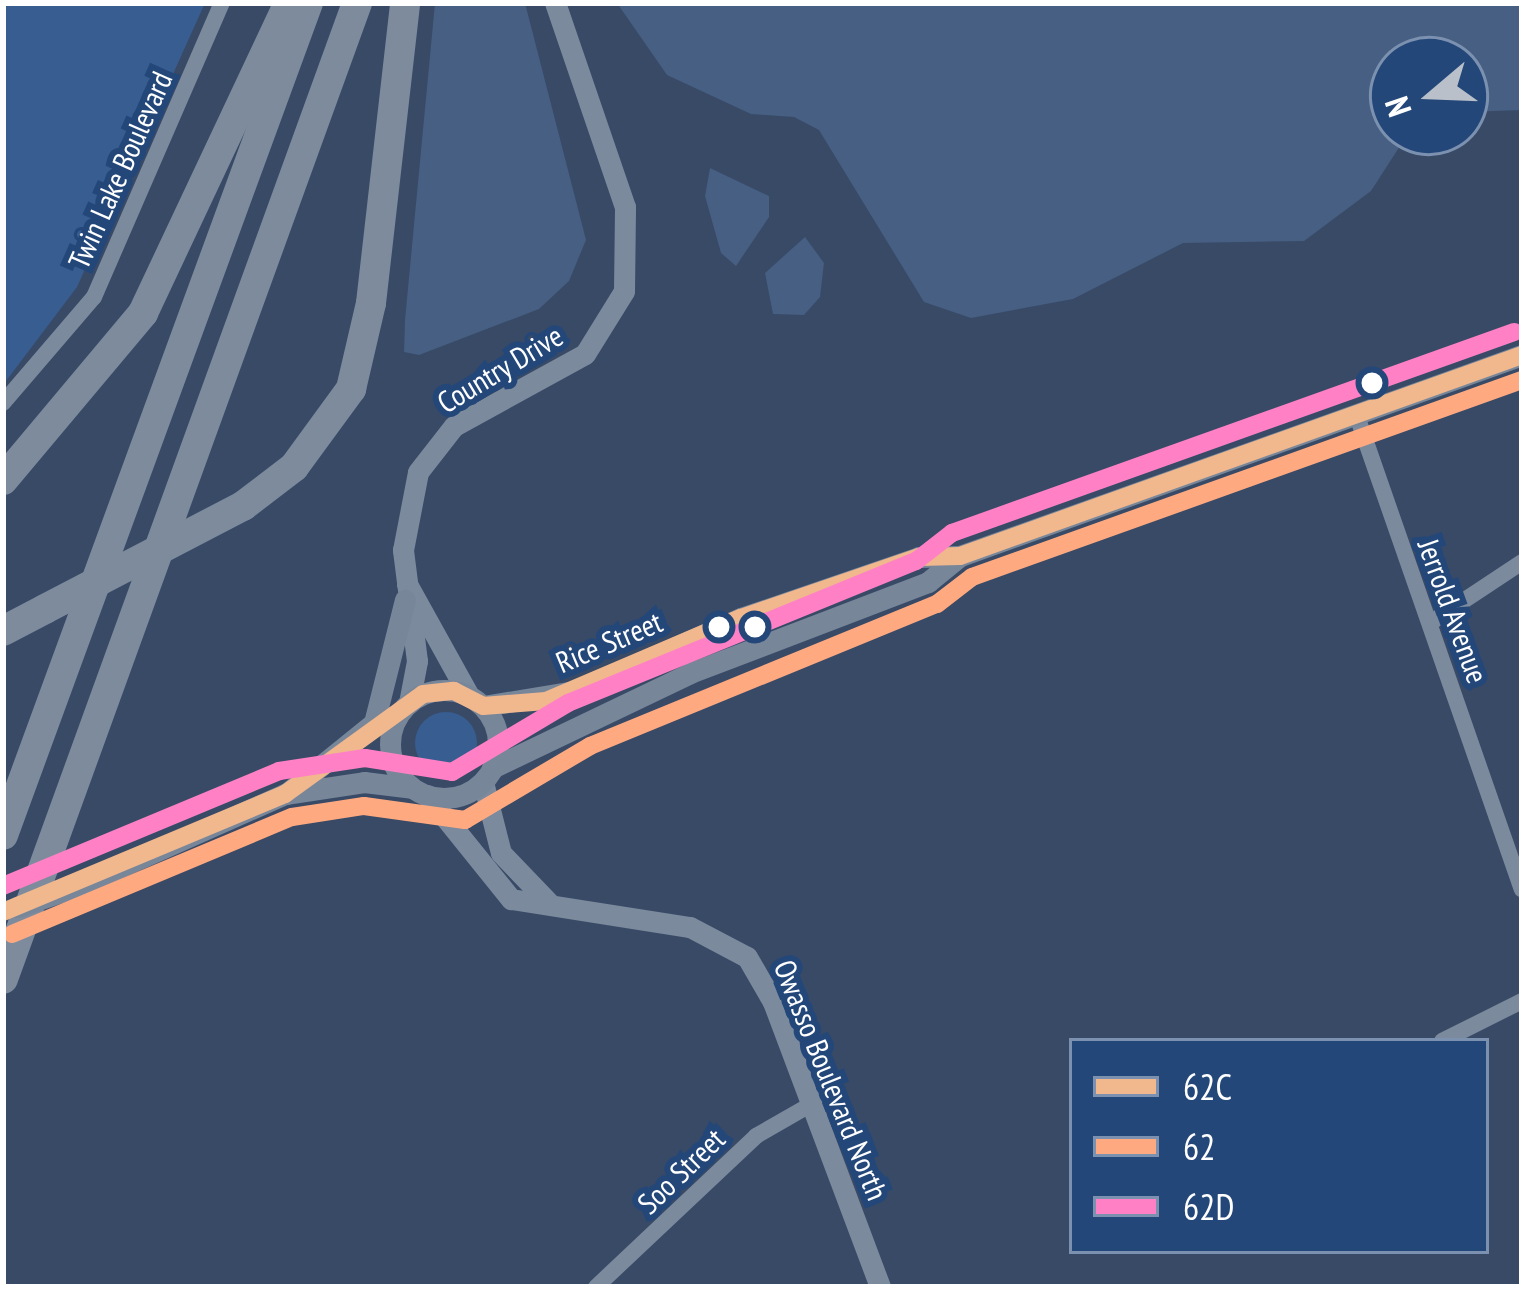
<!DOCTYPE html>
<html>
<head>
<meta charset="utf-8">
<style>
	body { margin:0 }
	#map { position:relative; width:1525px; height:1290px; overflow:hidden; background:#384a66; font-family:"PT Sans Narrow",sans-serif }
	div>[style] { position:absolute }
	.green>* { inset:0; background:#385d91 }
	.round { border-radius:50% }
	.water>* { inset:0; background:#465f83 }
	.minor>* { height:16px; margin:-8px; padding:0 8px; transform-origin:8px; border-radius:8px; background:#7c8a9d }
	.tertiary>* { height:21px; margin:-10.5px; padding:0 10.5px; transform-origin:10.5px; border-radius:10.5px; background:#7c8a9d }
	.secondary>* { height:21px; margin:-10.5px; padding:0 10.5px; transform-origin:10.5px; border-radius:10.5px; background:#788699 }
	.secondary>.ring { margin:-10.5px; padding:0; box-sizing:content-box; background:none; border:21px solid #788699; border-radius:50% }
	.motorway>* { height:30px; margin:-15px; padding:0 15px; transform-origin:15px; border-radius:15px; background:#7e8b9d }
	.secondary-bridge>* { height:21px; margin:-10.5px; padding:0 10.5px; transform-origin:10.5px; border-radius:10.5px; background:#788699 }
	.motorway-bridge>* { height:30px; margin:-15px; padding:0 15px; transform-origin:15px; border-radius:15px; background:#7e8b9d }
	.bus-1>* { height:18px; margin:-9px; padding:0 9px; transform-origin:9px; border-radius:9px; background:#f1b78d }
	.bus-2>* { height:18px; margin:-9px; padding:0 9px; transform-origin:9px; border-radius:9px; background:#ffa980 }
	.bus-3>* { height:18px; margin:-9px; padding:0 9px; transform-origin:9px; border-radius:9px; background:#ff80c5 }
	.dots>* { width:33px; height:33px; translate:-50% -50%; box-sizing:border-box; border:6px solid #24477a; border-radius:50% }
	span { translate:-50% -50%; white-space:nowrap; text-align:center; line-height:1.15; -webkit-text-stroke:12px #24477a; paint-order:stroke }
	.street-label { font-size:30px; color:#fff }
	.frame { position:absolute; inset:0; border:6px solid #fff; pointer-events:none }
	.legend { position:absolute; left:1069px; top:1038px; width:420px; height:216px; box-sizing:border-box; background:#24477a; border:3px solid #7c91af; margin:0; padding:15px 21px; list-style:none; font-size:36px; color:#fff }
	.legend li { display:flex; align-items:center; gap:24px; height:60px }
	.legend b { width:60px; border:3px solid #7c91af }
	.north { position:absolute; left:1369px; top:36px; width:120px; height:120px; box-sizing:border-box; background:#24477a; border:3px solid #7c91af; border-radius:50%; rotate:251deg; font-size:33px; font-weight:700; line-height:48px; text-align:center; color:#fff }
	.north::after { content:''; display:block; margin:auto; width:42px; height:54px; background:#b9c0c9; clip-path:polygon(50% 0,100% 100%,50% 72%,0 100%) }
</style>
</head>
<body>
<div id="map">
	<div class="green">
		<i style="clip-path:polygon(3px 3px,205px 3px,77px 287px,3px 385px)"></i>
		<i class="round" style="left:415px;top:712px;width:62px;height:62px"></i>
	</div>
	<div class="water">
		<i style="clip-path:polygon(435px 3px,525px 3px,586px 240px,569px 281px,539px 309px,419px 355px,404px 352px,405px 320px)"></i>
		<i style="clip-path:polygon(617px 3px,1522px 3px,1522px 110px,1465px 112px,1465px 60px,1393px 60px,1393px 132px,1409px 132px,1371px 191px,1304px 241px,1183px 243px,1073px 299px,971px 318px,924px 302px,819px 130px,794px 117px,751px 114px,667px 75px)"></i>
		<i style="clip-path:polygon(710px 168px,769px 196px,769px 217px,736px 266px,721px 253px,705px 196px)"></i>
		<i style="clip-path:polygon(805px 237px,824px 263px,820px 297px,804px 315px,773px 314px,765px 273px)"></i>
	</div>
	<div class="minor">
		<i style="left:3px;top:403px;width:140px;rotate:-49.4deg"></i>
		<i style="left:94px;top:297px;width:321px;rotate:-66.5deg"></i>
		<i style="left:1358px;top:419px;width:498px;rotate:70.8deg"></i>
		<i style="left:1430px;top:623px;width:110px;rotate:-33.5deg"></i>
		<i style="left:1442px;top:1041px;width:89px;rotate:-26.6deg"></i>
		<i style="left:596px;top:1287px;width:220px;rotate:-43.3deg"></i>
		<i style="left:756px;top:1136px;width:62px;rotate:-29.9deg"></i>
	</div>
	<div class="tertiary">
		<i style="left:407px;top:584px;width:128px;rotate:61deg"></i>
		<i style="left:409px;top:703px;width:43px;rotate:-79.2deg"></i>
		<i style="left:417px;top:661px;width:112px;rotate:-97.2deg"></i>
		<i style="left:403px;top:550px;width:79px;rotate:-79.1deg"></i>
		<i style="left:418px;top:472px;width:58px;rotate:-52deg"></i>
		<i style="left:454px;top:426px;width:149px;rotate:-28.8deg"></i>
		<i style="left:585px;top:354px;width:74px;rotate:-58.2deg"></i>
		<i style="left:624px;top:291px;width:84px;rotate:-89.3deg"></i>
		<i style="left:625px;top:207px;width:216px;rotate:-108.9deg"></i>
		<i style="left:483px;top:782px;width:73px;rotate:75.8deg"></i>
		<i style="left:501px;top:853px;width:68px;rotate:46.2deg"></i>
		<i style="left:427px;top:795px;width:134px;rotate:51.1deg"></i>
		<i style="left:511px;top:899px;width:181px;rotate:8.9deg"></i>
		<i style="left:690px;top:927px;width:64px;rotate:27.8deg"></i>
		<i style="left:747px;top:957px;width:52px;rotate:60deg"></i>
		<i style="left:773px;top:1002px;width:304px;rotate:69.4deg"></i>
	</div>
	<div class="secondary">
		<i class="ring" style="left:390px;top:690px;width:87px;height:87px"></i>
		<i style="left:483px;top:706px;width:94px;rotate:-9.2deg"></i>
		<i style="left:576px;top:691px;width:180px;rotate:-23.9deg"></i>
		<i style="left:741px;top:618px;width:188px;rotate:-18.9deg"></i>
		<i style="left:919px;top:557px;width:41px;rotate:-1.4deg"></i>
		<i style="left:960px;top:556px;width:597px;rotate:-19.68deg"></i>
		<i style="left:374px;top:723px;width:127px;rotate:-75.9deg"></i>
		<i style="left:492px;top:768px;width:220px;rotate:-25.6deg"></i>
		<i style="left:690px;top:673px;width:255px;rotate:-20.9deg"></i>
		<i style="left:928px;top:582px;width:41px;rotate:-39.1deg"></i>
		<i style="left:286px;top:794px;width:113px;rotate:-38.9deg"></i>
		<i style="left:374px;top:723px;width:25px;rotate:-18deg"></i>
		<i style="left:76px;top:887px;width:229px;rotate:-24deg"></i>
		<i style="left:285px;top:794px;width:80px;rotate:-8.6deg"></i>
		<i style="left:364px;top:782px;width:48px;rotate:7.1deg"></i>
	</div>
	<div class="motorway">
		<i style="left:3px;top:480px;width:218px;rotate:-50deg"></i>
		<i style="left:143px;top:313px;width:343px;rotate:-64.8deg"></i>
		<i style="left:243px;top:506px;width:64px;rotate:-37.4deg"></i>
		<i style="left:294px;top:467px;width:97px;rotate:-53.8deg"></i>
		<i style="left:351px;top:389px;width:88px;rotate:-76.9deg"></i>
		<i style="left:371px;top:303px;width:302px;rotate:-83.5deg"></i>
		<i style="left:3px;top:631px;width:47px;rotate:-27.6deg"></i>
		<i style="left:3px;top:835px;width:886px;rotate:-69.87deg"></i>
		<i style="left:3px;top:979px;width:1038px;rotate:-70.06deg"></i>
	</div>
	<div class="secondary-bridge">
		<i style="left:17px;top:907px;width:62px;rotate:-18.7deg"></i>
	</div>
	<div class="motorway-bridge">
		<i style="left:45px;top:609px;width:223px;rotate:-27.5deg"></i>
	</div>
	<div class="bus-1">
		<i style="left:3px;top:912px;width:306px;rotate:-22.7deg"></i>
		<i style="left:285px;top:794px;width:170px;rotate:-35.9deg"></i>
		<i style="left:423px;top:694px;width:31px;rotate:-6deg"></i>
		<i style="left:454px;top:691px;width:33px;rotate:27deg"></i>
		<i style="left:483px;top:706px;width:63px;rotate:-4.5deg"></i>
		<i style="left:546px;top:701px;width:212px;rotate:-23.1deg"></i>
		<i style="left:741px;top:618px;width:188px;rotate:-18.9deg"></i>
		<i style="left:919px;top:557px;width:41px;rotate:-1.4deg"></i>
		<i style="left:960px;top:556px;width:597px;rotate:-19.68deg"></i>
	</div>
	<div class="bus-2">
		<i style="left:12px;top:934px;width:303px;rotate:-22.7deg"></i>
		<i style="left:292px;top:817px;width:73px;rotate:-8.7deg"></i>
		<i style="left:364px;top:806px;width:102px;rotate:7.9deg"></i>
		<i style="left:465px;top:820px;width:145px;rotate:-30.6deg"></i>
		<i style="left:590px;top:746px;width:375px;rotate:-22.3deg"></i>
		<i style="left:937px;top:604px;width:44px;rotate:-37.6deg"></i>
		<i style="left:972px;top:577px;width:584px;rotate:-19.71deg"></i>
	</div>
	<div class="bus-3">
		<i style="left:3px;top:886px;width:299px;rotate:-22.6deg"></i>
		<i style="left:279px;top:771px;width:87px;rotate:-8.6deg"></i>
		<i style="left:365px;top:758px;width:88px;rotate:9.1deg"></i>
		<i style="left:452px;top:772px;width:135px;rotate:-30.7deg"></i>
		<i style="left:568px;top:703px;width:376px;rotate:-22.2deg"></i>
		<i style="left:916px;top:561px;width:46px;rotate:-37.9deg"></i>
		<i style="left:952px;top:533px;width:597px;rotate:-19.68deg"></i>
	</div>
	<div class="dots">
		<i style="left:1372px;top:383px;background:#fff"></i>
		<i style="left:719px;top:627px;background:#fff"></i>
		<i style="left:755px;top:627px;background:#fff"></i>
	</div>
	<div class="street-label">
		<span style="left:120px;top:170px;rotate:-66deg">Twin Lake Boulevard</span>
		<span style="left:500px;top:369px;rotate:-31deg">Country Drive</span>
		<span style="left:1453px;top:611px;rotate:70deg">Jerrold Avenue</span>
		<span style="left:609px;top:642px;rotate:-23deg">Rice Street</span>
		<span style="left:831px;top:1080px;rotate:68deg">Owasso Boulevard North</span>
		<span style="left:681px;top:1171px;rotate:-44deg">Soo Street</span>
	</div>
	<div class="frame"></div>
	<ul class="legend">
	<li><b style="height:15px;background:#f1b78d"></b>62C</li>
	<li><b style="height:15px;background:#ffa980"></b>62</li>
	<li><b style="height:15px;background:#ff80c5"></b>62D</li>
	</ul>
	<div class="north">N</div>
</div>
</body>
</html>
